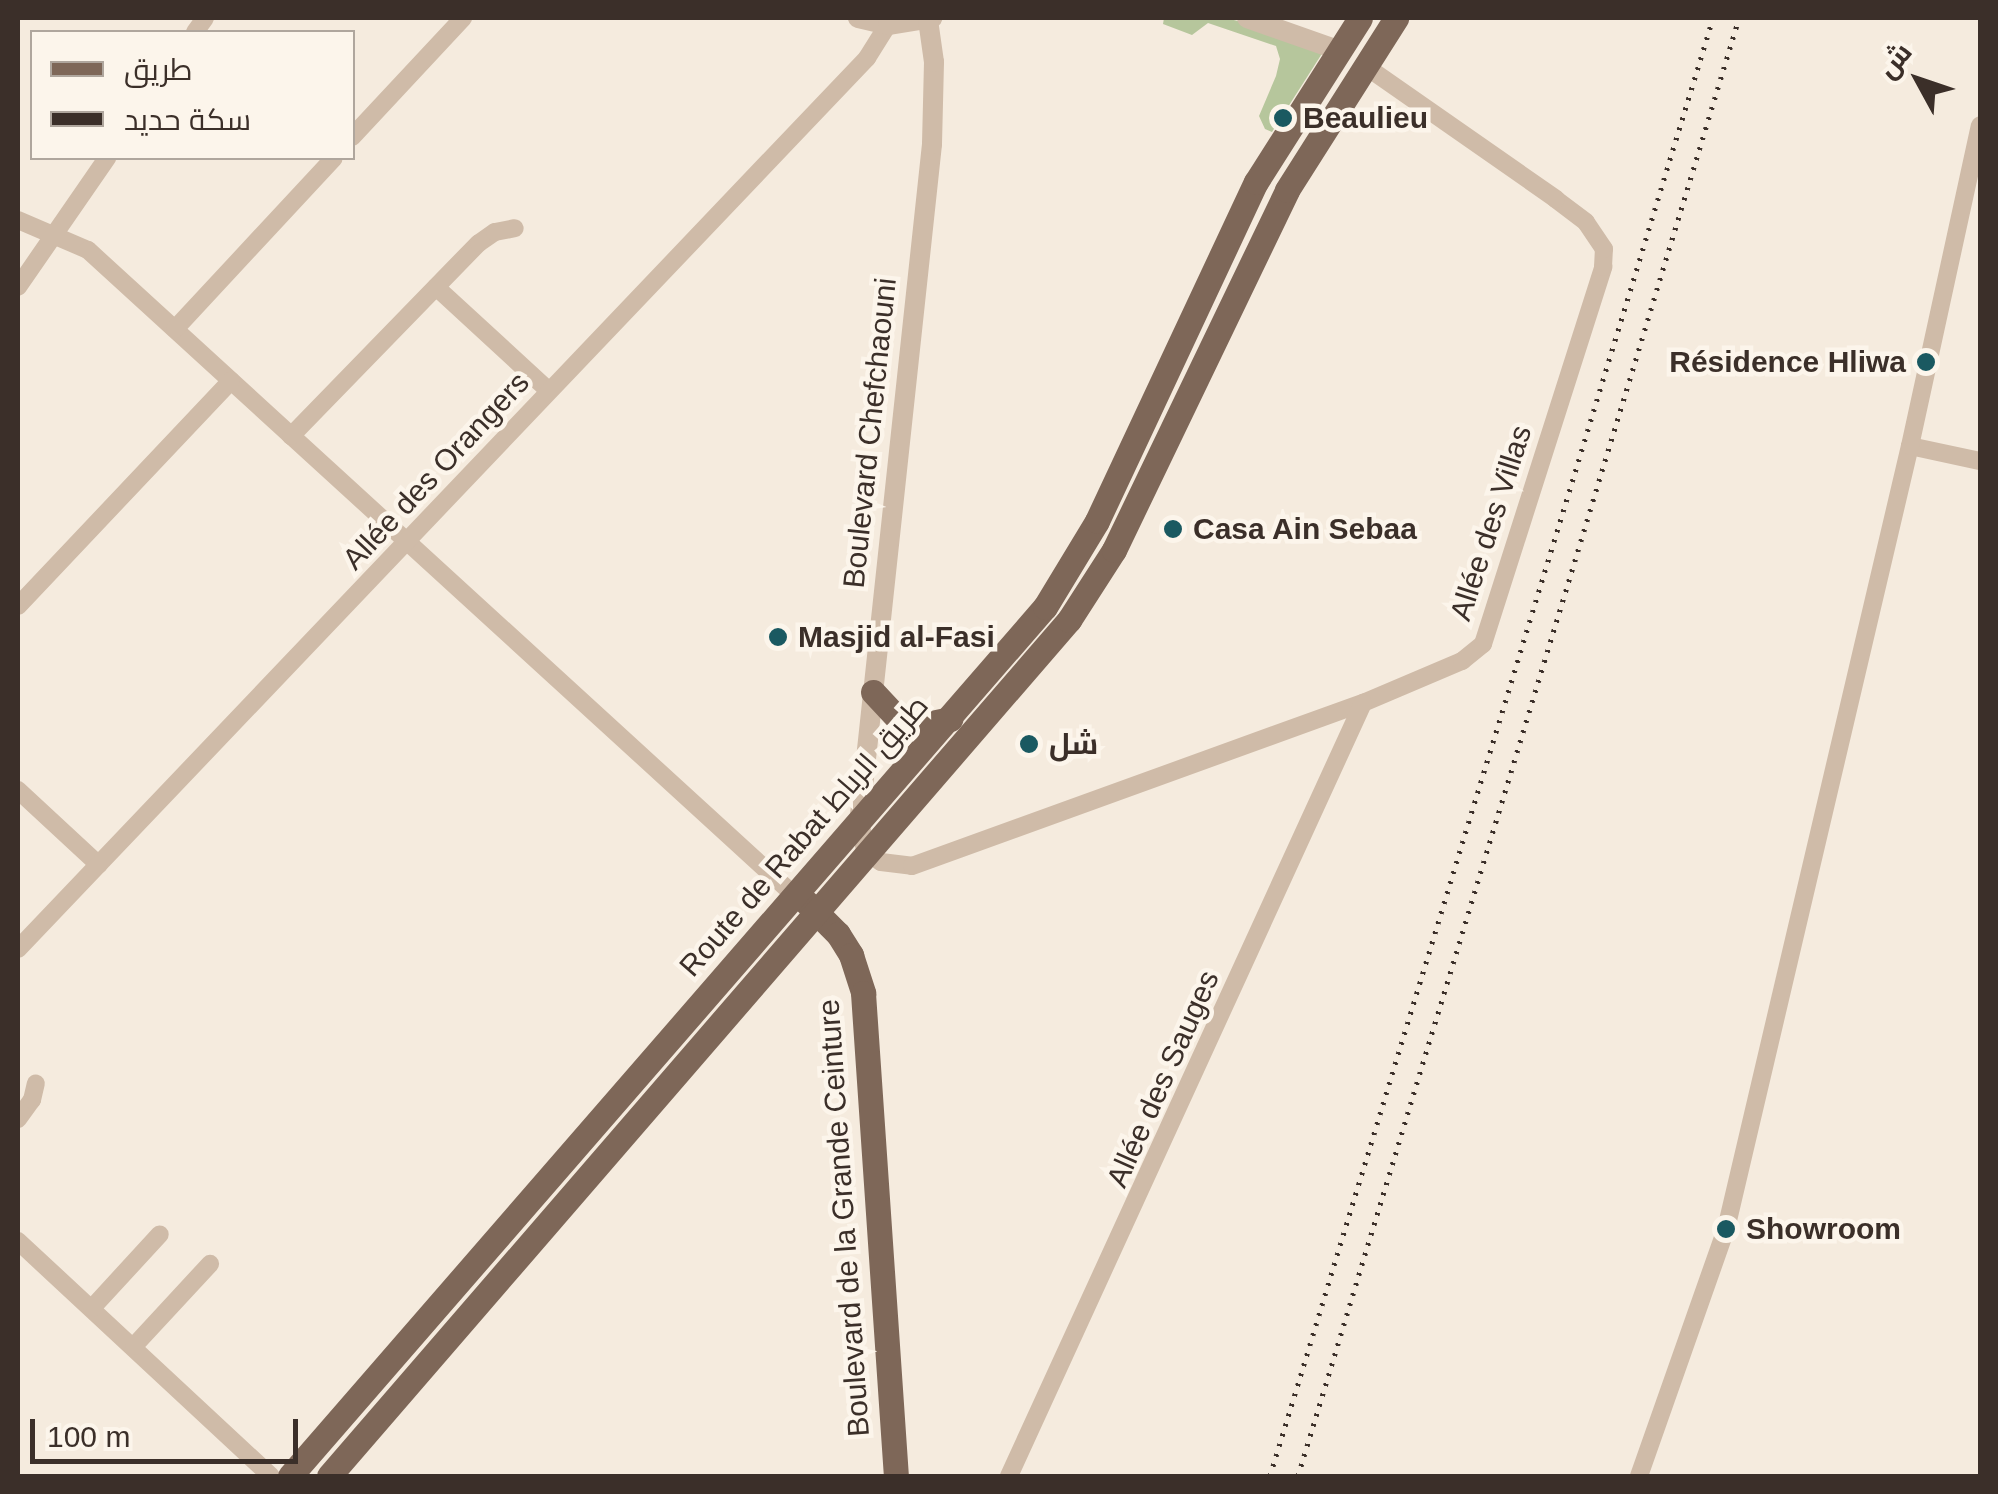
<!DOCTYPE html>
<html>
<head>
<meta charset="utf-8">
<style>
	body { margin:0 }
	#map { position:relative; width:1998px; height:1494px; overflow:hidden; background:#f5ebde; font-family:Helvetica,Cairo,sans-serif }
	div>[style] { position:absolute }
	.green>* { inset:0; background:#b6c69c }
	.minor>* { height:18px; margin:-9px; padding:0 9px; transform-origin:9px; border-radius:9px; background:#cfbba8 }
	.tertiary>* { height:20px; margin:-10px; padding:0 10px; transform-origin:10px; border-radius:10px; background:#cfbba8 }
	.primary>* { height:25px; margin:-12.5px; padding:0 12.5px; transform-origin:12.5px; border-radius:12.5px; background:#7e6758 }
	.rail>* { height:5px; margin-top:-2.5px; transform-origin:0; background:repeating-linear-gradient(90deg,#3b2f29 0 2.5px,transparent 0 10.5px) }
	.dots>* { width:28px; height:28px; translate:-50% -50%; box-sizing:border-box; border:5px solid #fcf5eb; border-radius:50% }
	span { translate:-50% -50%; white-space:nowrap; text-align:center; line-height:1.15; -webkit-text-stroke:9px #fcf5eb; paint-order:stroke }
	.poi-label { font-size:30px; color:#3b2f29; font-weight:700 }
	.left { translate:0 -50%; text-align:left }
	.right { translate:-100% -50%; text-align:right }
	.street-label { font-size:30px; color:#3b2f29 }
	.frame { position:absolute; inset:0; border:20px solid #3b2f29; pointer-events:none }
	.legend { position:absolute; left:30px; top:30px; width:325px; height:130px; box-sizing:border-box; background:#fcf5eb; border:2px solid #afa69d; margin:0; padding:12px 18px; list-style:none; font-size:30px; color:#3b2f29 }
	.legend li { display:flex; align-items:center; gap:20px; height:50px }
	.legend b { width:50px; border:2px solid #afa69d }
	.north { position:absolute; left:1868px; top:30px; width:100px; height:100px; -webkit-text-stroke:8px #fcf5eb; paint-order:stroke; rotate:310deg; font-size:28px; font-weight:700; line-height:40px; text-align:center; color:#3b2f29 }
	.north::after { content:''; display:block; margin:auto; width:35px; height:45px; background:#3b2f29; clip-path:polygon(50% 0,100% 100%,50% 72%,0 100%) }
	.scale { position:absolute; left:30px; top:1419px; width:268px; height:45px; box-sizing:border-box; border:5px solid #3b2f29; border-top:0; padding-left:12px; font-size:30px; line-height:35px; white-space:nowrap; color:#3b2f29; -webkit-text-stroke:8px #fcf5eb; paint-order:stroke }
</style>
</head>
<body>
<div id="map">
	<div class="green">
		<i style="clip-path:polygon(1164px 18px,1226px 18px,1296px 36px,1323px 52px,1272px 132px,1265px 129px,1259px 116px,1276px 76px,1280px 59px,1276px 46px,1208px 23px,1192px 35px,1163px 24px)"></i>
	</div>
	<div class="minor">
		<i style="left:195px;top:32px;width:17px;rotate:-54deg"></i>
		<i style="left:352px;top:137px;width:163px;rotate:-47deg"></i>
		<i style="left:18px;top:220px;width:76px;rotate:23.2deg"></i>
		<i style="left:88px;top:250px;width:958px;rotate:42.42deg"></i>
		<i style="left:18px;top:287px;width:157px;rotate:-55.4deg"></i>
		<i style="left:436px;top:287px;width:152px;rotate:42.6deg"></i>
		<i style="left:175px;top:329px;width:233px;rotate:-47.1deg"></i>
		<i style="left:291px;top:436px;width:269px;rotate:-45.8deg"></i>
		<i style="left:479px;top:243px;width:19px;rotate:-35deg"></i>
		<i style="left:495px;top:232px;width:20px;rotate:-11deg"></i>
		<i style="left:1910px;top:446px;width:72px;rotate:12.1deg"></i>
		<i style="left:18px;top:606px;width:310px;rotate:-46.6deg"></i>
		<i style="left:18px;top:790px;width:110px;rotate:42.8deg"></i>
		<i style="left:867px;top:852px;width:17px;rotate:36deg"></i>
		<i style="left:881px;top:862px;width:31px;rotate:7deg"></i>
		<i style="left:912px;top:866px;width:480px;rotate:-19.9deg"></i>
		<i style="left:1363px;top:703px;width:108px;rotate:-23deg"></i>
		<i style="left:1462px;top:661px;width:27px;rotate:-39deg"></i>
		<i style="left:1483px;top:644px;width:396px;rotate:-72.3deg"></i>
		<i style="left:1603px;top:267px;width:18px;rotate:-87deg"></i>
		<i style="left:1604px;top:249px;width:32px;rotate:-124deg"></i>
		<i style="left:1586px;top:222px;width:38px;rotate:-143deg"></i>
		<i style="left:1556px;top:199px;width:234px;rotate:-145.1deg"></i>
		<i style="left:18px;top:949px;width:1231px;rotate:-46.38deg"></i>
		<i style="left:867px;top:58px;width:39px;rotate:-58deg"></i>
		<i style="left:18px;top:1119px;width:24px;rotate:-54deg"></i>
		<i style="left:32px;top:1100px;width:17px;rotate:-77deg"></i>
		<i style="left:18px;top:1241px;width:345px;rotate:42.9deg"></i>
		<i style="left:92px;top:1308px;width:100px;rotate:-47.4deg"></i>
		<i style="left:134px;top:1346px;width:112px;rotate:-47.2deg"></i>
		<i style="left:1009px;top:1476px;width:850px;rotate:-65.39deg"></i>
		<i style="left:1639px;top:1476px;width:262px;rotate:-70.6deg"></i>
		<i style="left:1726px;top:1229px;width:804px;rotate:-76.78deg"></i>
		<i style="left:1910px;top:446px;width:328px;rotate:-77.7deg"></i>
	</div>
	<div class="tertiary">
		<i style="left:858px;top:18px;width:31px;rotate:13deg"></i>
		<i style="left:888px;top:25px;width:45px;rotate:-9deg"></i>
		<i style="left:1247px;top:18px;width:96px;rotate:19.4deg"></i>
		<i style="left:867px;top:852px;width:29px;rotate:-106deg"></i>
		<i style="left:859px;top:824px;width:684px;rotate:-83.87deg"></i>
		<i style="left:932px;top:144px;width:82px;rotate:-88.6deg"></i>
		<i style="left:934px;top:62px;width:42px;rotate:-98.1deg"></i>
	</div>
	<div class="primary">
		<i style="left:873px;top:692px;width:37px;rotate:47deg"></i>
		<i style="left:898px;top:719px;width:25px;rotate:14deg"></i>
		<i style="left:922px;top:725px;width:29px;rotate:-12deg"></i>
		<i style="left:806px;top:902px;width:45px;rotate:45deg"></i>
		<i style="left:838px;top:934px;width:25px;rotate:58deg"></i>
		<i style="left:851px;top:955px;width:40px;rotate:72deg"></i>
		<i style="left:863px;top:993px;width:484px;rotate:86.1deg"></i>
		<i style="left:290px;top:1476px;width:1151px;rotate:-49.02deg"></i>
		<i style="left:1045px;top:607px;width:100px;rotate:-58.8deg"></i>
		<i style="left:1097px;top:521px;width:374px;rotate:-64.9deg"></i>
		<i style="left:1256px;top:182px;width:194px;rotate:-57.6deg"></i>
		<i style="left:329px;top:1476px;width:1132px;rotate:-49.16deg"></i>
		<i style="left:1069px;top:620px;width:83px;rotate:-57.3deg"></i>
		<i style="left:1114px;top:550px;width:399px;rotate:-64.3deg"></i>
		<i style="left:1287px;top:190px;width:204px;rotate:-57.6deg"></i>
	</div>
	<div class="rail">
		<i style="left:1270px;top:1476px;width:1524px;rotate:-73.1deg"></i>
		<i style="left:1298px;top:1476px;width:1523px;rotate:-73.17deg"></i>
	</div>
	<div class="dots">
		<i style="left:1283px;top:118px;background:#1a5961"></i>
		<i style="left:1926px;top:362px;background:#1a5961"></i>
		<i style="left:1173px;top:529px;background:#1a5961"></i>
		<i style="left:778px;top:637px;background:#1a5961"></i>
		<i style="left:1029px;top:744px;background:#1a5961"></i>
		<i style="left:1726px;top:1229px;background:#1a5961"></i>
	</div>
	<div class="poi-label">
		<span class="left" style="left:1303px;top:118px">Beaulieu</span>
		<span class="right" style="left:1906px;top:362px">Résidence Hliwa</span>
		<span class="left" style="left:1193px;top:529px">Casa Ain Sebaa</span>
		<span class="left" style="left:798px;top:637px">Masjid al-Fasi</span>
		<span class="left" style="left:1049px;top:744px">شل</span>
		<span class="left" style="left:1746px;top:1229px">Showroom</span>
	</div>
	<div class="street-label">
		<span style="left:870px;top:433px;rotate:-84deg">Boulevard Chefchaouni</span>
		<span style="left:436px;top:471px;rotate:-47deg">Allée des Orangers</span>
		<span style="left:1491px;top:523px;rotate:-72deg">Allée des Villas</span>
		<span style="left:804px;top:836px;rotate:-49deg">Route de Rabat طريق الرباط</span>
		<span style="left:1163px;top:1079px;rotate:-66deg">Allée des Sauges</span>
		<span style="left:844px;top:1218px;rotate:-94deg">Boulevard de la Grande Ceinture</span>
	</div>
	<div class="frame"></div>
	<ul class="legend">
	<li><b style="height:12px;background:#7e6758"></b>طريق</li>
	<li><b style="height:12px;background:#3b2f29"></b>سكة حديد</li>
	</ul>
	<div class="north">ش</div>
	<div class="scale">100 m</div>
</div>
</body>
</html>
